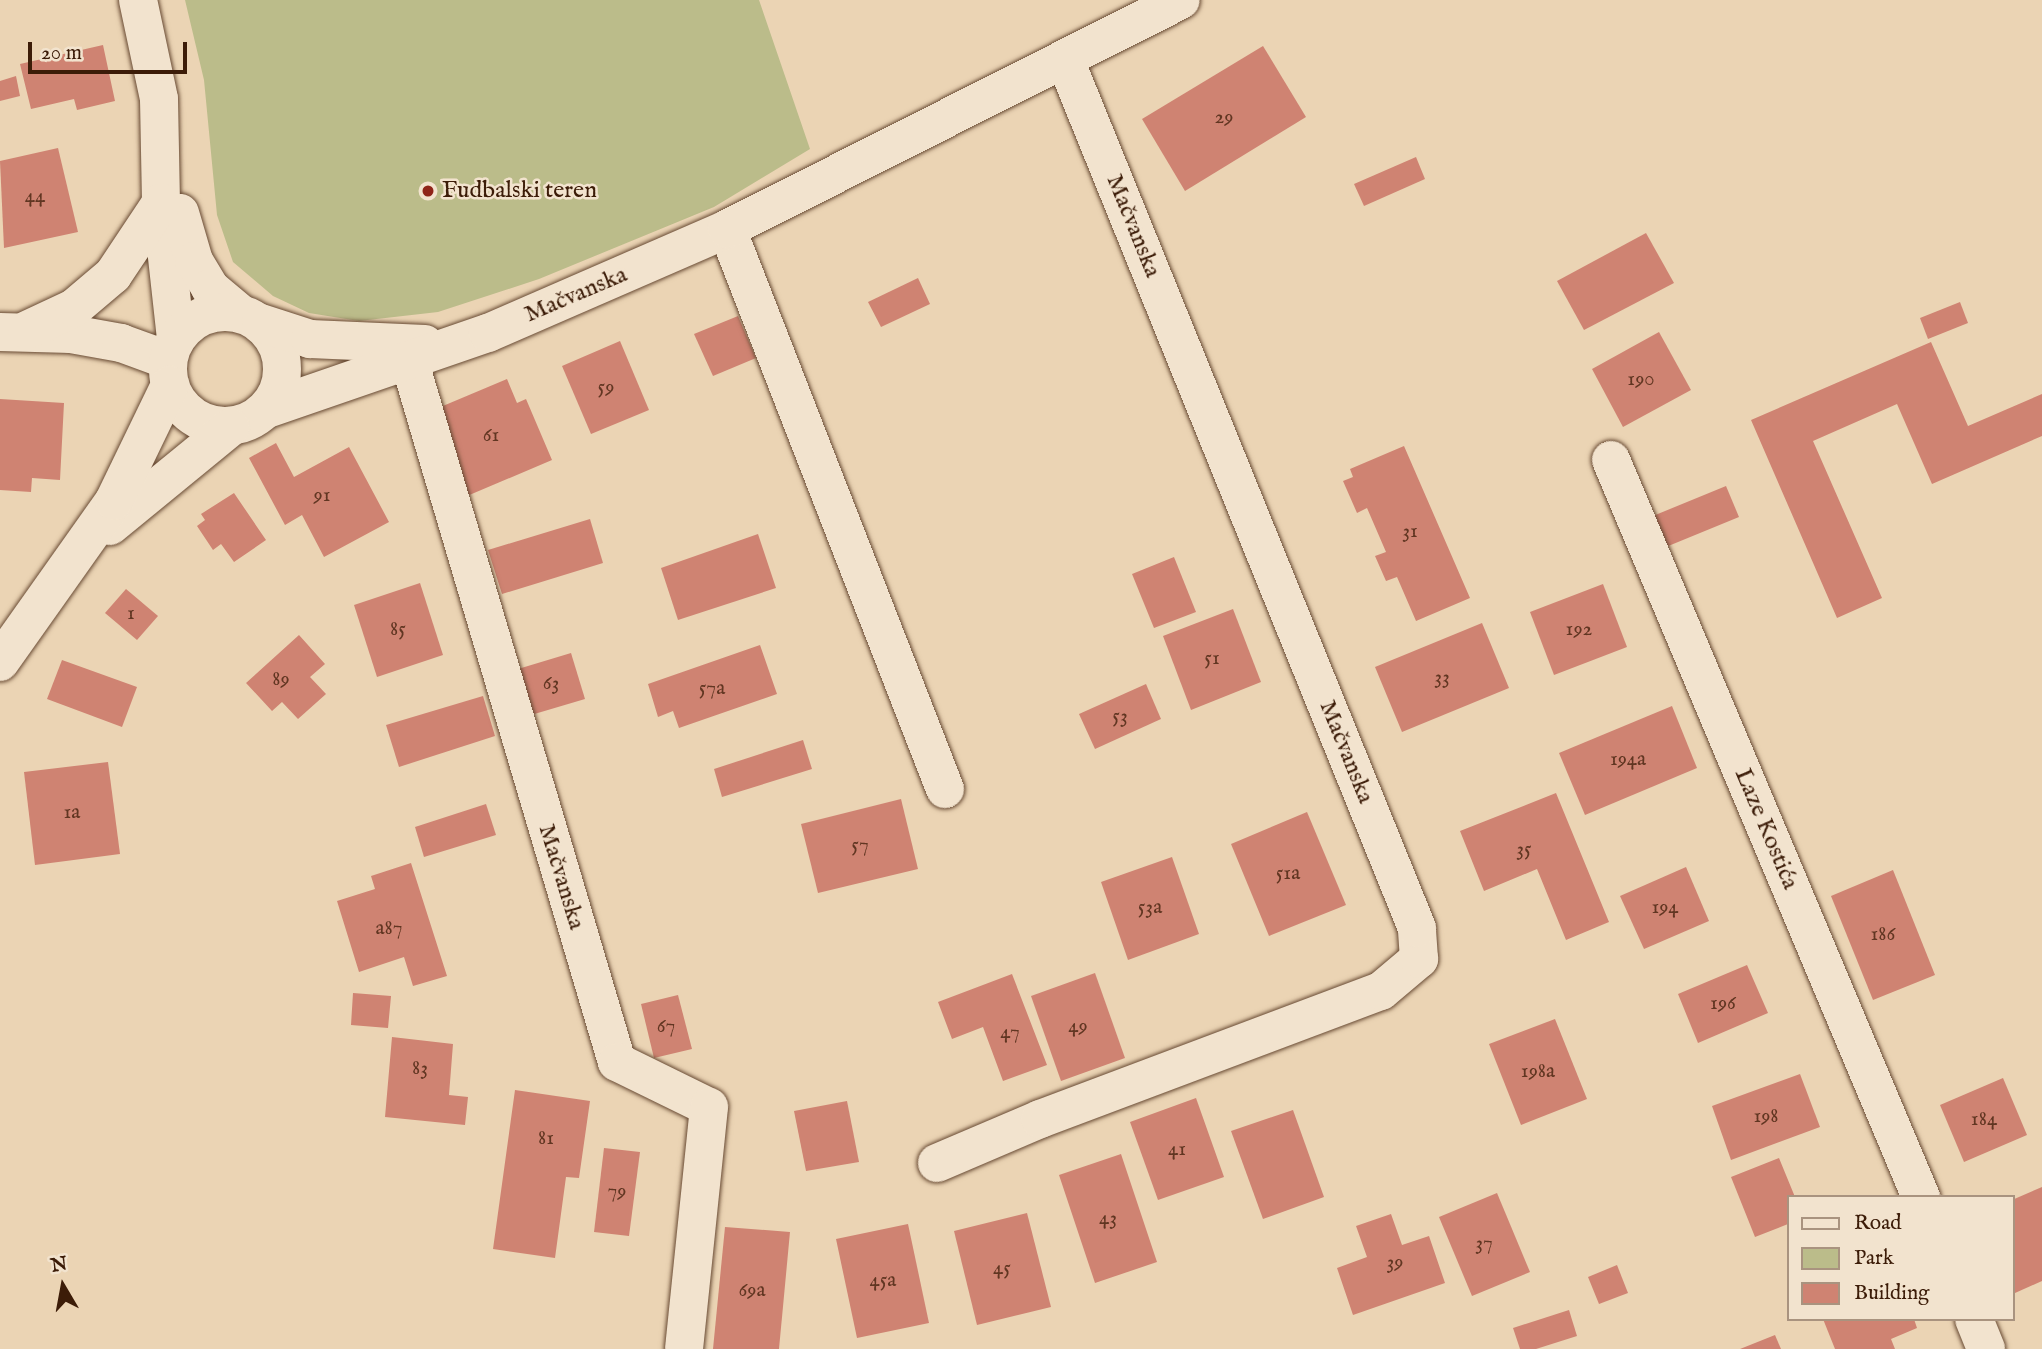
<!DOCTYPE html>
<html>
<head>
<meta charset="utf-8">
<style>
	body { margin:0 }
	#map { position:relative; width:2042px; height:1349px; overflow:hidden; background:#ebd4b4; font-family:"IM FELL English",serif }
	div>[style] { position:absolute }
	.green>* { inset:0; background:#bbbc8a }
	.building>* { inset:0; background:#cf8372 }
	.roads { filter:drop-shadow(0 0 2px #684a33) drop-shadow(0 0 2px #684a33) }
	.minor>* { height:38px; margin:-19px; padding:0 19px; transform-origin:19px; border-radius:19px; background:#f2e3ce }
	.tertiary>* { height:38px; margin:-19px; padding:0 19px; transform-origin:19px; border-radius:19px; background:#f2e3ce }
	.tertiary>.ring { margin:-19px; padding:0; box-sizing:content-box; background:none; border:38px solid #f2e3ce; border-radius:50% }
	.dots>* { width:19px; height:19px; translate:-50% -50%; box-sizing:border-box; border:4px solid #f2e3ce; border-radius:50% }
	span { translate:-50% -50%; white-space:nowrap; text-align:center; line-height:1.15; -webkit-text-stroke:5px #f2e3ce; paint-order:stroke }
	.number-label { font-size:21px; color:#613622 }
	.number-label span { -webkit-text-stroke-width:0 }
	.poi-label { font-size:24px; color:#3c1c08 }
	.left { translate:0 -50%; text-align:left }
	.street-label { font-size:24px; color:#3c1c08 }
	.legend { position:absolute; left:1787px; top:1195px; width:228px; height:126px; box-sizing:border-box; background:#f2e3ce; border:2px solid #a9937f; margin:0; padding:9px 12px; list-style:none; font-size:21px; color:#3c1c08 }
	.legend li { display:flex; align-items:center; gap:14px; height:35px }
	.legend b { width:35px; border:2px solid #a9937f }
	.north { position:absolute; left:28px; top:1251px; width:70px; height:70px; -webkit-text-stroke:5px #f2e3ce; paint-order:stroke; rotate:350deg; font-size:19px; font-weight:700; line-height:28px; text-align:center; color:#3c1c08 }
	.north::after { content:''; display:block; margin:auto; width:24px; height:32px; background:#3c1c08; clip-path:polygon(50% 0,100% 100%,50% 72%,0 100%) }
	.scale { position:absolute; left:28px; top:42px; width:159px; height:32px; box-sizing:border-box; border:4px solid #3c1c08; border-top:0; padding-left:9px; font-size:21px; line-height:24px; white-space:nowrap; color:#3c1c08; -webkit-text-stroke:5px #f2e3ce; paint-order:stroke }
</style>
</head>
<body>
<div id="map">
	<div class="green">
		<i style="clip-path:polygon(185px 0,759px 0,810px 149px,714px 207px,539px 279px,438px 312px,359px 321px,309px 313px,273px 296px,233px 262px,217px 215px,204px 80px)"></i>
	</div>
	<div class="building">
		<i style="clip-path:polygon(103px 45px,115px 101px,77px 110px,74px 99px,31px 109px,20px 64px)"></i>
		<i style="clip-path:polygon(1263px 46px,1306px 117px,1185px 191px,1142px 119px)"></i>
		<i style="clip-path:polygon(16px 76px,20px 96px,0 101px,0 81px)"></i>
		<i style="clip-path:polygon(58px 148px,78px 232px,4px 248px,0 161px)"></i>
		<i style="clip-path:polygon(1416px 157px,1425px 179px,1364px 206px,1354px 184px)"></i>
		<i style="clip-path:polygon(1646px 233px,1674px 283px,1584px 330px,1557px 281px)"></i>
		<i style="clip-path:polygon(918px 278px,930px 304px,881px 327px,868px 302px)"></i>
		<i style="clip-path:polygon(1960px 302px,1968px 323px,1928px 339px,1920px 318px)"></i>
		<i style="clip-path:polygon(738px 316px,756px 358px,713px 376px,694px 334px)"></i>
		<i style="clip-path:polygon(1659px 332px,1691px 390px,1623px 427px,1592px 369px)"></i>
		<i style="clip-path:polygon(620px 341px,649px 410px,591px 434px,562px 366px)"></i>
		<i style="clip-path:polygon(1931px 342px,1968px 426px,2042px 394px,2042px 436px,1932px 484px,1897px 404px,1813px 441px,1882px 598px,1837px 618px,1751px 420px)"></i>
		<i style="clip-path:polygon(507px 379px,517px 403px,526px 399px,552px 460px,467px 496px,431px 411px)"></i>
		<i style="clip-path:polygon(0 399px,64px 403px,60px 480px,32px 478px,31px 492px,0 490px)"></i>
		<i style="clip-path:polygon(276px 443px,294px 477px,349px 447px,389px 522px,324px 557px,302px 515px,285px 525px,249px 458px)"></i>
		<i style="clip-path:polygon(1404px 446px,1470px 598px,1416px 621px,1397px 577px,1386px 581px,1375px 556px,1386px 552px,1367px 508px,1357px 513px,1343px 481px,1353px 477px,1350px 469px)"></i>
		<i style="clip-path:polygon(1726px 486px,1739px 517px,1661px 549px,1648px 518px)"></i>
		<i style="clip-path:polygon(234px 493px,266px 540px,234px 562px,221px 544px,213px 550px,197px 526px,205px 520px,201px 514px)"></i>
		<i style="clip-path:polygon(590px 519px,603px 563px,502px 594px,488px 550px)"></i>
		<i style="clip-path:polygon(758px 534px,776px 588px,678px 620px,661px 568px)"></i>
		<i style="clip-path:polygon(1174px 557px,1196px 612px,1154px 628px,1132px 574px)"></i>
		<i style="clip-path:polygon(420px 583px,443px 655px,377px 677px,354px 605px)"></i>
		<i style="clip-path:polygon(1603px 584px,1627px 647px,1554px 675px,1530px 612px)"></i>
		<i style="clip-path:polygon(126px 589px,158px 616px,137px 640px,105px 613px)"></i>
		<i style="clip-path:polygon(1233px 609px,1261px 682px,1191px 710px,1163px 636px)"></i>
		<i style="clip-path:polygon(1482px 623px,1509px 688px,1402px 732px,1375px 667px)"></i>
		<i style="clip-path:polygon(299px 635px,325px 664px,310px 677px,326px 694px,298px 719px,282px 702px,272px 711px,246px 683px)"></i>
		<i style="clip-path:polygon(760px 645px,777px 694px,679px 728px,673px 711px,658px 717px,648px 684px)"></i>
		<i style="clip-path:polygon(571px 653px,585px 699px,531px 715px,518px 669px)"></i>
		<i style="clip-path:polygon(62px 660px,137px 687px,122px 727px,47px 699px)"></i>
		<i style="clip-path:polygon(1146px 684px,1161px 719px,1095px 749px,1079px 714px)"></i>
		<i style="clip-path:polygon(483px 696px,495px 736px,399px 767px,386px 725px)"></i>
		<i style="clip-path:polygon(1672px 706px,1697px 768px,1585px 815px,1559px 753px)"></i>
		<i style="clip-path:polygon(803px 740px,812px 769px,722px 797px,714px 769px)"></i>
		<i style="clip-path:polygon(108px 762px,120px 854px,35px 865px,24px 772px)"></i>
		<i style="clip-path:polygon(1556px 793px,1609px 922px,1566px 940px,1537px 869px,1484px 891px,1460px 831px)"></i>
		<i style="clip-path:polygon(901px 799px,918px 869px,818px 893px,801px 824px)"></i>
		<i style="clip-path:polygon(486px 804px,496px 835px,424px 857px,415px 827px)"></i>
		<i style="clip-path:polygon(1307px 812px,1346px 905px,1269px 936px,1231px 844px)"></i>
		<i style="clip-path:polygon(1172px 857px,1199px 934px,1128px 960px,1101px 882px)"></i>
		<i style="clip-path:polygon(411px 863px,447px 976px,413px 986px,404px 957px,359px 972px,337px 901px,375px 889px,371px 876px)"></i>
		<i style="clip-path:polygon(1686px 867px,1709px 921px,1644px 949px,1620px 896px)"></i>
		<i style="clip-path:polygon(1893px 870px,1935px 975px,1873px 1000px,1831px 896px)"></i>
		<i style="clip-path:polygon(1747px 965px,1768px 1013px,1698px 1043px,1678px 994px)"></i>
		<i style="clip-path:polygon(1095px 973px,1125px 1058px,1061px 1081px,1031px 996px)"></i>
		<i style="clip-path:polygon(1012px 974px,1047px 1065px,1003px 1081px,983px 1027px,952px 1039px,938px 1002px)"></i>
		<i style="clip-path:polygon(353px 993px,391px 996px,388px 1028px,351px 1025px)"></i>
		<i style="clip-path:polygon(678px 995px,692px 1049px,654px 1058px,641px 1004px)"></i>
		<i style="clip-path:polygon(1555px 1019px,1587px 1099px,1521px 1125px,1489px 1044px)"></i>
		<i style="clip-path:polygon(392px 1037px,453px 1044px,449px 1095px,468px 1097px,465px 1125px,385px 1117px)"></i>
		<i style="clip-path:polygon(1800px 1074px,1820px 1127px,1731px 1160px,1712px 1106px)"></i>
		<i style="clip-path:polygon(2003px 1078px,2027px 1135px,1964px 1162px,1940px 1105px)"></i>
		<i style="clip-path:polygon(515px 1090px,590px 1101px,579px 1178px,566px 1177px,555px 1258px,493px 1249px)"></i>
		<i style="clip-path:polygon(1196px 1098px,1224px 1177px,1158px 1200px,1130px 1122px)"></i>
		<i style="clip-path:polygon(847px 1101px,859px 1162px,806px 1171px,794px 1111px)"></i>
		<i style="clip-path:polygon(1293px 1110px,1324px 1197px,1263px 1219px,1231px 1131px)"></i>
		<i style="clip-path:polygon(604px 1148px,640px 1152px,629px 1236px,594px 1232px)"></i>
		<i style="clip-path:polygon(1121px 1154px,1157px 1262px,1095px 1283px,1059px 1175px)"></i>
		<i style="clip-path:polygon(1779px 1158px,1795px 1197px,1788px 1197px,1788px 1224px,1755px 1237px,1731px 1177px)"></i>
		<i style="clip-path:polygon(2042px 1187px,2042px 1281px,2015px 1293px,2012px 1200px)"></i>
		<i style="clip-path:polygon(1497px 1193px,1530px 1272px,1472px 1296px,1439px 1217px)"></i>
		<i style="clip-path:polygon(1027px 1213px,1051px 1307px,977px 1325px,954px 1231px)"></i>
		<i style="clip-path:polygon(1391px 1214px,1402px 1245px,1429px 1236px,1445px 1283px,1353px 1315px,1337px 1268px,1367px 1257px,1356px 1226px)"></i>
		<i style="clip-path:polygon(908px 1224px,929px 1323px,857px 1338px,836px 1239px)"></i>
		<i style="clip-path:polygon(725px 1227px,790px 1232px,779px 1349px,713px 1349px)"></i>
		<i style="clip-path:polygon(1617px 1265px,1628px 1293px,1599px 1304px,1588px 1277px)"></i>
		<i style="clip-path:polygon(1569px 1310px,1577px 1336px,1536px 1349px,1520px 1349px,1513px 1328px)"></i>
		<i style="clip-path:polygon(1823px 1319px,1914px 1319px,1917px 1328px,1891px 1339px,1895px 1349px,1835px 1349px)"></i>
		<i style="clip-path:polygon(1775px 1335px,1781px 1349px,1740px 1349px)"></i>
	</div>
	<div class="roads">
		<div class="minor">
			<i style="left:727px;top:229px;width:601px;rotate:68.73deg"></i>
			<i style="left:0;top:332px;width:71px;rotate:1.6deg"></i>
			<i style="left:71px;top:334px;width:51px;rotate:10.2deg"></i>
			<i style="left:121px;top:343px;width:50px;rotate:19.9deg"></i>
			<i style="left:409px;top:360px;width:732px;rotate:73.5deg"></i>
			<i style="left:617px;top:1062px;width:102px;rotate:26.1deg"></i>
			<i style="left:709px;top:1107px;width:243px;rotate:95.9deg"></i>
			<i style="left:1611px;top:460px;width:800px;rotate:67.19deg"></i>
			<i style="left:937px;top:1163px;width:112px;rotate:-23.1deg"></i>
			<i style="left:1040px;top:1119px;width:364px;rotate:-20.6deg"></i>
			<i style="left:1381px;top:991px;width:50px;rotate:-40.1deg"></i>
			<i style="left:1419px;top:959px;width:31px;rotate:-94deg"></i>
			<i style="left:1417px;top:928px;width:937px;rotate:-112.07deg"></i>
			<i style="left:1974px;top:1319px;width:32px;rotate:68deg"></i>
		</div>
		<div class="tertiary">
			<i style="left:138px;top:0;width:101px;rotate:78deg"></i>
			<i style="left:159px;top:99px;width:104px;rotate:88.9deg"></i>
			<i style="left:161px;top:203px;width:136px;rotate:83.7deg"></i>
			<i style="left:180px;top:213px;width:50px;rotate:73.7deg"></i>
			<i style="left:194px;top:261px;width:31px;rotate:59deg"></i>
			<i style="left:210px;top:288px;width:39px;rotate:40deg"></i>
			<i class="ring" style="left:168px;top:312px;width:76px;height:76px"></i>
			<i style="left:261px;top:323px;width:52px;rotate:18.1deg"></i>
			<i style="left:310px;top:339px;width:115px;rotate:2.5deg"></i>
			<i style="left:27px;top:330px;width:52px;rotate:-25.1deg"></i>
			<i style="left:74px;top:308px;width:51px;rotate:-40.2deg"></i>
			<i style="left:113px;top:275px;width:87px;rotate:-56.3deg"></i>
			<i style="left:267px;top:409px;width:234px;rotate:-19deg"></i>
			<i style="left:488px;top:333px;width:261px;rotate:-23.5deg"></i>
			<i style="left:727px;top:229px;width:508px;rotate:-26.77deg"></i>
			<i style="left:110px;top:526px;width:156px;rotate:-39.3deg"></i>
			<i style="left:0;top:662px;width:197px;rotate:-54.7deg"></i>
			<i style="left:114px;top:501px;width:129px;rotate:-64.2deg"></i>
		</div>
	</div>
	<div class="dots">
		<i style="left:428px;top:191px;background:#8f2418"></i>
	</div>
	<div class="number-label">
		<span style="left:1224px;top:118px">29</span>
		<span style="left:35px;top:197px">44</span>
		<span style="left:1641px;top:380px">190</span>
		<span style="left:606px;top:388px">59</span>
		<span style="left:491px;top:436px">61</span>
		<span style="left:322px;top:496px">91</span>
		<span style="left:1410px;top:532px">31</span>
		<span style="left:131px;top:614px">1</span>
		<span style="left:398px;top:630px">85</span>
		<span style="left:1579px;top:630px">192</span>
		<span style="left:1212px;top:659px">51</span>
		<span style="left:1442px;top:678px">33</span>
		<span style="left:281px;top:680px">89</span>
		<span style="left:551px;top:684px">63</span>
		<span style="left:712px;top:689px">57a</span>
		<span style="left:1120px;top:717px">53</span>
		<span style="left:1628px;top:760px">194a</span>
		<span style="left:72px;top:813px">1a</span>
		<span style="left:860px;top:846px">57</span>
		<span style="left:1524px;top:850px">35</span>
		<span style="left:1288px;top:874px">51a</span>
		<span style="left:1150px;top:908px">53a</span>
		<span style="left:1665px;top:908px">194</span>
		<span style="left:389px;top:929px">a87</span>
		<span style="left:1883px;top:935px">186</span>
		<span style="left:1723px;top:1004px">196</span>
		<span style="left:666px;top:1027px">67</span>
		<span style="left:1078px;top:1027px">49</span>
		<span style="left:1010px;top:1033px">47</span>
		<span style="left:420px;top:1069px">83</span>
		<span style="left:1538px;top:1072px">198a</span>
		<span style="left:1766px;top:1117px">198</span>
		<span style="left:1984px;top:1120px">184</span>
		<span style="left:546px;top:1139px">81</span>
		<span style="left:1177px;top:1150px">41</span>
		<span style="left:617px;top:1192px">79</span>
		<span style="left:1108px;top:1219px">43</span>
		<span style="left:1484px;top:1244px">37</span>
		<span style="left:1395px;top:1263px">39</span>
		<span style="left:1002px;top:1269px">45</span>
		<span style="left:883px;top:1281px">45a</span>
		<span style="left:752px;top:1291px">69a</span>
	</div>
	<div class="poi-label">
		<span class="left" style="left:442px;top:191px">Fudbalski teren</span>
	</div>
	<div class="street-label">
		<span style="left:1133px;top:226px;rotate:68deg">Mačvanska</span>
		<span style="left:576px;top:295px;rotate:-23deg">Mačvanska</span>
		<span style="left:1346px;top:752px;rotate:68deg">Mačvanska</span>
		<span style="left:1766px;top:829px;rotate:67deg">Laze Kostića</span>
		<span style="left:561px;top:877px;rotate:73deg">Mačvanska</span>
	</div>
	<ul class="legend">
	<li><b style="height:9px;background:#f2e3ce"></b>Road</li>
	<li><b style="height:19px;background:#bbbc8a"></b>Park</li>
	<li><b style="height:19px;background:#cf8372"></b>Building</li>
	</ul>
	<div class="north">N</div>
	<div class="scale">20 m</div>
</div>
</body>
</html>
